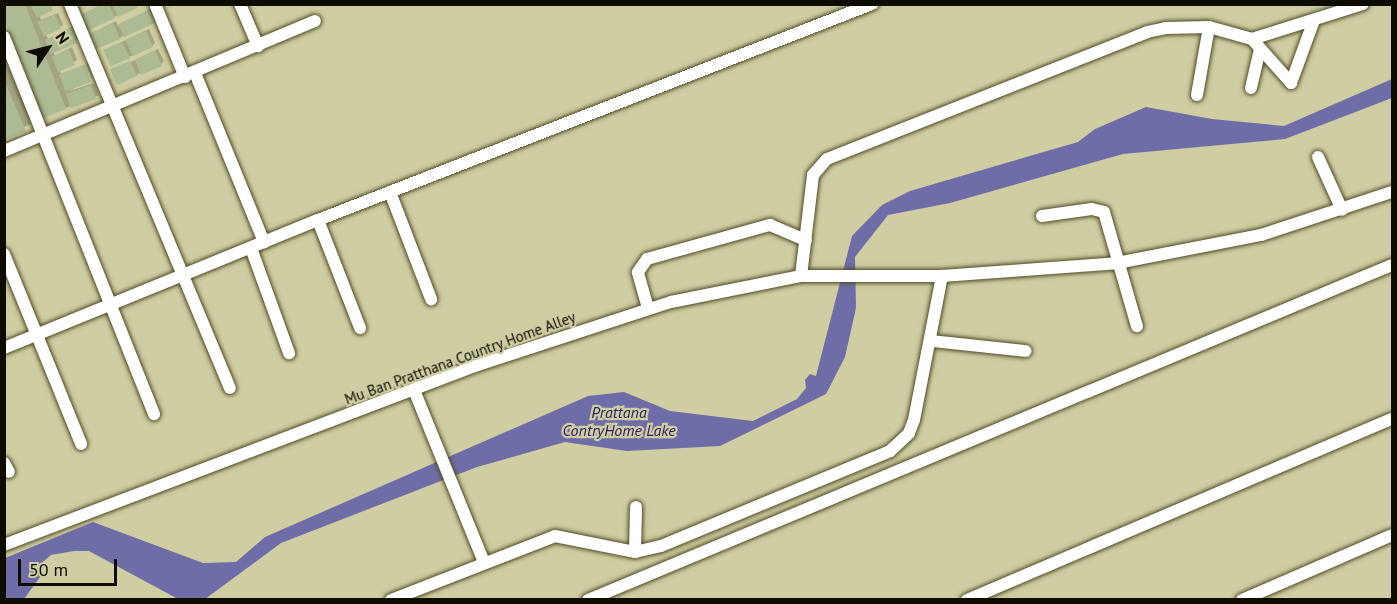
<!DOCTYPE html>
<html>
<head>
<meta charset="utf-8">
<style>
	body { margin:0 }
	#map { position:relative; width:1397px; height:604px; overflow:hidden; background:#cfcda2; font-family:"PT Sans",sans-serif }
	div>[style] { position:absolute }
	.water>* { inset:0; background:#6f6da7 }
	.shadow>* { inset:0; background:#0003 }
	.building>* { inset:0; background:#acbb93 }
	.roads { filter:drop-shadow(0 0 2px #4f4c26) drop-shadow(0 0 2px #4f4c26) }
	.minor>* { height:12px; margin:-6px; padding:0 6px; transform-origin:6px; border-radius:6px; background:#fff }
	span { translate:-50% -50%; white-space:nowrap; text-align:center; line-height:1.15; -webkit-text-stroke:4.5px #cfcda2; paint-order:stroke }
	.street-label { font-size:15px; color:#0e0c01 }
	.water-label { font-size:16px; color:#2c2067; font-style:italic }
	.frame { position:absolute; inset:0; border:6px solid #0e0c01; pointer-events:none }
	.north { position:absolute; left:18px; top:18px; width:60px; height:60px; -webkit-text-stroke:4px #cfcda2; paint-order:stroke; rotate:55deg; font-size:16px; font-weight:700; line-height:24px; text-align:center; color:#0e0c01 }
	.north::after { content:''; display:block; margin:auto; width:21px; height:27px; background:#0e0c01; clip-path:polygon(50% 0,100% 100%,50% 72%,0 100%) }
	.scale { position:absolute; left:18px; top:559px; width:99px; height:27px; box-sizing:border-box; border:3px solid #0e0c01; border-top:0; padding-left:8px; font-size:18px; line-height:21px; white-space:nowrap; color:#0e0c01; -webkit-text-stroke:4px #cfcda2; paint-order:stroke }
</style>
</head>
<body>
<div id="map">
	<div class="water">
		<i style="clip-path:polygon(1392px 79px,1392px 98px,1285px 139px,1123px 154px,950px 203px,888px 215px,855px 257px,856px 308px,845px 357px,826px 394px,720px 446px,627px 451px,565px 442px,477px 467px,281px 543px,205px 599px,178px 599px,89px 551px,74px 551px,51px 555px,37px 567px,40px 577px,24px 599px,5px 600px,5px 558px,93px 522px,203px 563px,236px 562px,265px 537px,588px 396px,624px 392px,670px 411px,753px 421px,797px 399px,806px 388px,805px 380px,810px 374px,816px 376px,852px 236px,882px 205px,910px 191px,1078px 142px,1095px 129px,1146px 107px,1212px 119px,1284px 126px)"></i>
	</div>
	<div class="shadow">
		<i style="clip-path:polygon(4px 4px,55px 4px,39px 15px,41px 20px,58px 13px,63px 25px,46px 34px,48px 39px,73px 26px,79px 39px,53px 52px,55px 56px,72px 47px,77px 60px,60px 70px,61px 74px,84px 65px,89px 81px,66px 92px,94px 83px,99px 95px,66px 108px)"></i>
		<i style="clip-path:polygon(102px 4px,139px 4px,114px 17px,82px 15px)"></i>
		<i style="clip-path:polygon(152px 8px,157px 19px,154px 22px,119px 38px,91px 34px,116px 21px,118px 26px)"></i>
		<i style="clip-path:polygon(149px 29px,155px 43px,152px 46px,129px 57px,105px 50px)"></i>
		<i style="clip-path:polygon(158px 49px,164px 61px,161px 64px,136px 75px,114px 70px)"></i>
		<i style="clip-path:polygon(4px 58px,32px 123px,4px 138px)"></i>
		<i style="clip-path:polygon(88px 63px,93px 78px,92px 79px,86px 64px)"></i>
	</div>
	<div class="building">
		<i style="clip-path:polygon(4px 4px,25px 4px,66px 109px,43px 118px,4px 19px)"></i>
		<i style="clip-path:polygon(30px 4px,51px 4px,53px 10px,37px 18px)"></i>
		<i style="clip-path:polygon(104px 4px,109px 4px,115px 18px,87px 31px,80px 15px)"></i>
		<i style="clip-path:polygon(112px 5px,136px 5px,137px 8px,118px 17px)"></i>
		<i style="clip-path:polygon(149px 10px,155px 23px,124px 37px,118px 24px)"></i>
		<i style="clip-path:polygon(55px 15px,61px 29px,44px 36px,37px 22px)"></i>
		<i style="clip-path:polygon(113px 23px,120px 39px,96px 49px,89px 34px)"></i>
		<i style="clip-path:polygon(70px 28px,77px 43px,51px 54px,45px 40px)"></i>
		<i style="clip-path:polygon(146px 31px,153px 47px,133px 56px,125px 40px)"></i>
		<i style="clip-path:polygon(122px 42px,130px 58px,111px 66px,103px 50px)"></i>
		<i style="clip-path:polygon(69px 49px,75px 65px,58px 72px,52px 57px)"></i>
		<i style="clip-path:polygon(155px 51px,162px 66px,141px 75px,135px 60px)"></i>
		<i style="clip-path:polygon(130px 61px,137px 76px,117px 85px,110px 69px)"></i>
		<i style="clip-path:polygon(85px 65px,91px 82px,65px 91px,59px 74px)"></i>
		<i style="clip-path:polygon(4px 80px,26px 131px,4px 140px)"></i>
		<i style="clip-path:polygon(91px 85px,96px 99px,71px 108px,66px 94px)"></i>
	</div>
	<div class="roads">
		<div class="minor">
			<i style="left:70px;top:4px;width:416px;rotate:67.4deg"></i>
			<i style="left:155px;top:4px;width:79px;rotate:67.7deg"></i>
			<i style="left:240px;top:4px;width:46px;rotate:66.8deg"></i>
			<i style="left:4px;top:37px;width:406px;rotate:68.3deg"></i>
			<i style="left:1252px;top:39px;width:116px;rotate:-17.5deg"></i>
			<i style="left:195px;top:73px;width:183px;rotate:67.8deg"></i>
			<i style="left:1251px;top:88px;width:40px;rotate:-77deg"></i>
			<i style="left:1197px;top:95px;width:69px;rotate:-80deg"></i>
			<i style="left:4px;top:151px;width:337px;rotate:-22.7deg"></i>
			<i style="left:1318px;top:157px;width:58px;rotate:65.6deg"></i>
			<i style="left:390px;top:192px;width:115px;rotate:69deg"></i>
			<i style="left:1042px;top:216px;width:50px;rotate:-8deg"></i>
			<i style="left:1092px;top:209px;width:12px;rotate:14deg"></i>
			<i style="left:1104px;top:212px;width:119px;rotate:73.9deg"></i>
			<i style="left:318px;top:220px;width:116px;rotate:68.7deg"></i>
			<i style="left:251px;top:248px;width:112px;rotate:70.1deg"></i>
			<i style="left:4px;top:254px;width:205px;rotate:67.9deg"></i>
			<i style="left:801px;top:276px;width:102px;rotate:-83.2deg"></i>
			<i style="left:813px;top:175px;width:21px;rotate:-49deg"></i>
			<i style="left:827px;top:159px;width:344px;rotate:-21.6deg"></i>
			<i style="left:1147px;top:32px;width:19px;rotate:-12deg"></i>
			<i style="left:1166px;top:28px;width:43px;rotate:-1.3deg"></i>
			<i style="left:1209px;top:27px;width:45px;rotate:15.6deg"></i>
			<i style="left:1252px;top:39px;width:59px;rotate:48.4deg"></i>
			<i style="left:1291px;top:83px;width:64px;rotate:-69.9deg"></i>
			<i style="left:648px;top:308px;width:37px;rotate:-106deg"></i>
			<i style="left:638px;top:272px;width:16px;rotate:-55deg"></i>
			<i style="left:647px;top:259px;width:128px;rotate:-15.5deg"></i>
			<i style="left:770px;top:225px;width:39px;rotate:23deg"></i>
			<i style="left:932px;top:341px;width:94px;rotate:6.1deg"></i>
			<i style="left:4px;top:348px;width:339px;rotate:-22.2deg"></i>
			<i style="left:318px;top:220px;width:595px;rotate:-21.3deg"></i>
			<i style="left:414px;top:390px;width:186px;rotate:67.9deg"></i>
			<i style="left:4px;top:463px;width:10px;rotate:61deg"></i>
			<i style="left:4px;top:545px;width:504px;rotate:-20.81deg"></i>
			<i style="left:475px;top:366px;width:206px;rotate:-18.1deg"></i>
			<i style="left:671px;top:302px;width:133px;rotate:-11.3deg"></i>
			<i style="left:801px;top:276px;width:141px"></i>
			<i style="left:942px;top:276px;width:175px;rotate:-4.2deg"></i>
			<i style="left:1117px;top:263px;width:147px;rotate:-11deg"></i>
			<i style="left:1261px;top:235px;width:138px;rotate:-18.2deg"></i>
			<i style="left:635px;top:552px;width:45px;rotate:-88.7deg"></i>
			<i style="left:391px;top:600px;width:176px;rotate:-21.3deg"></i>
			<i style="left:555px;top:536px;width:82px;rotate:11.3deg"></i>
			<i style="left:635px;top:552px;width:27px;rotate:-13deg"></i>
			<i style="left:661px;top:546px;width:248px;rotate:-22.5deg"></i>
			<i style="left:890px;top:451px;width:26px;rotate:-43deg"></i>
			<i style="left:909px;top:433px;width:14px;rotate:-69deg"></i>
			<i style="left:914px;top:420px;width:147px;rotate:-79deg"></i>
			<i style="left:588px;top:600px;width:871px;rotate:-22.62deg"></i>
			<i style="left:967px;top:600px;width:462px;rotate:-23.1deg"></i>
			<i style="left:1242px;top:600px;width:163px;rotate:-23.4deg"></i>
		</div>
	</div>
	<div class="street-label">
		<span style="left:460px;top:358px;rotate:-20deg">Mu Ban Pratthana Country Home Alley</span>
	</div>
	<div class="water-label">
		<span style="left:619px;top:421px">Prattana<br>ContryHome Lake</span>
	</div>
	<div class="frame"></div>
	<div class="north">N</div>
	<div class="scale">50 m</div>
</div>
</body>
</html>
